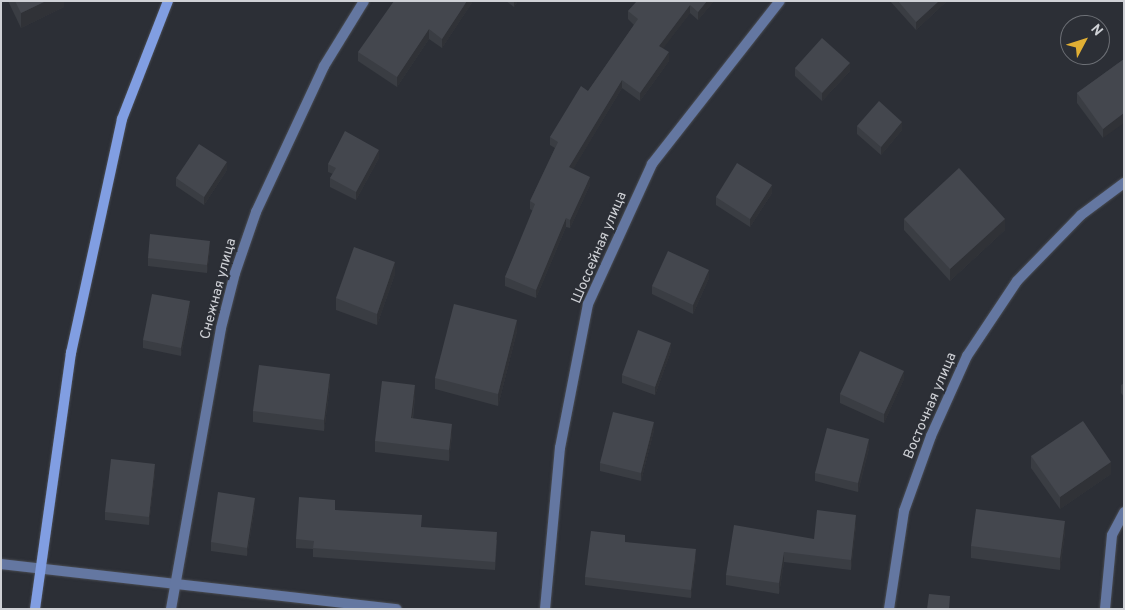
<!DOCTYPE html>
<html>
<head>
<meta charset="utf-8">
<style>
	body { margin:0 }
	#map { position:relative; width:1125px; height:610px; overflow:hidden; background:#2c2f36; font-family:Overpass,sans-serif }
	div>[style] { position:absolute }
	.roads { filter:drop-shadow(0 0 1px #494c53) drop-shadow(0 0 1px #494c53) }
	.street>* { height:10px; margin:-5px; padding:0 5px; transform-origin:5px; border-radius:5px; background:#6477a1 }
	.secondary>* { height:10px; margin:-5px; padding:0 5px; transform-origin:5px; border-radius:5px; background:#819ee2 }
	.wall>* { inset:0; background:#3a3d43 }
	.shaded-wall>* { inset:0; background:#303237 }
	.building>* { inset:0; background:#44474e }
	span { translate:-50% -50%; white-space:nowrap; text-align:center; line-height:1.15; -webkit-text-stroke:4px #2c2f36; paint-order:stroke }
	.street-label { font-size:14px; color:#cfd1d6 }
	.frame { position:absolute; inset:0; border:2px solid #cfd1d6; pointer-events:none }
	.north { position:absolute; left:1060px; top:15px; width:50px; height:50px; box-sizing:border-box; background:#2c2f36; border:1px solid #6d7076; border-radius:50%; rotate:50deg; font-size:14px; font-weight:700; line-height:20px; text-align:center; color:#cfd1d6 }
	.north::after { content:''; display:block; margin:auto; width:18px; height:22px; background:#e1af34; clip-path:polygon(50% 0,100% 100%,50% 72%,0 100%) }
</style>
</head>
<body>
<div id="map">
	<div class="roads">
		<div class="street">
			<i style="left:1px;top:564px;width:398px;rotate:6.5deg"></i>
			<i style="left:171px;top:609px;width:285px;rotate:-79.9deg"></i>
			<i style="left:221px;top:328px;width:57px;rotate:-75.7deg"></i>
			<i style="left:235px;top:273px;width:65px;rotate:-71deg"></i>
			<i style="left:256px;top:212px;width:161px;rotate:-65deg"></i>
			<i style="left:324px;top:66px;width:76px;rotate:-58.4deg"></i>
			<i style="left:545px;top:609px;width:162px;rotate:-84.7deg"></i>
			<i style="left:560px;top:448px;width:147px;rotate:-79deg"></i>
			<i style="left:588px;top:304px;width:154px;rotate:-65.4deg"></i>
			<i style="left:652px;top:164px;width:207px;rotate:-51.9deg"></i>
			<i style="left:889px;top:609px;width:99px;rotate:-81.3deg"></i>
			<i style="left:904px;top:511px;width:80px;rotate:-70.2deg"></i>
			<i style="left:931px;top:436px;width:88px;rotate:-65.8deg"></i>
			<i style="left:967px;top:356px;width:90px;rotate:-56.3deg"></i>
			<i style="left:1017px;top:281px;width:92px;rotate:-45.9deg"></i>
			<i style="left:1081px;top:215px;width:54px;rotate:-36.7deg"></i>
			<i style="left:1105px;top:609px;width:74px;rotate:-84.6deg"></i>
			<i style="left:1112px;top:535px;width:26px;rotate:-62deg"></i>
		</div>
		<div class="secondary">
			<i style="left:35px;top:609px;width:259px;rotate:-82deg"></i>
			<i style="left:71px;top:353px;width:239px;rotate:-77.7deg"></i>
			<i style="left:122px;top:119px;width:127px;rotate:-68.7deg"></i>
		</div>
	</div>
	<div class="wall">
		<i style="clip-path:polygon(8px 1px,64px 1px,64px 7px,21px 28px)"></i>
		<i style="clip-path:polygon(473px 1px,442px 48px,429px 39px,397px 87px,358px 61px,358px 52px)"></i>
		<i style="clip-path:polygon(506px 1px,518px 1px,514px 7px)"></i>
		<i style="clip-path:polygon(637px 1px,714px 1px,698px 20px,690px 13px,663px 48px,669px 61px,640px 101px,622px 88px,573px 169px,590px 185px,570px 228px,566px 227px,536px 298px,505px 286px,505px 277px,533px 211px,530px 209px,530px 201px,555px 148px,550px 145px,550px 137px,588px 91px,634px 25px,628px 19px,628px 11px)"></i>
		<i style="clip-path:polygon(890px 1px,947px 1px,916px 30px)"></i>
		<i style="clip-path:polygon(1124px 59px,1103px 138px,1077px 103px,1077px 93px)"></i>
		<i style="clip-path:polygon(795px 68px,850px 71px,822px 101px,795px 76px)"></i>
		<i style="clip-path:polygon(857px 126px,902px 130px,881px 155px,857px 134px)"></i>
		<i style="clip-path:polygon(379px 158px,356px 200px,330px 187px,330px 178px,333px 174px,328px 172px,328px 164px)"></i>
		<i style="clip-path:polygon(227px 170px,204px 205px,176px 186px,176px 178px)"></i>
		<i style="clip-path:polygon(772px 193px,750px 227px,716px 205px,716px 197px)"></i>
		<i style="clip-path:polygon(904px 219px,1005px 230px,950px 281px,904px 230px)"></i>
		<i style="clip-path:polygon(210px 249px,207px 273px,148px 266px,148px 258px)"></i>
		<i style="clip-path:polygon(395px 274px,377px 325px,336px 310px,336px 298px)"></i>
		<i style="clip-path:polygon(709px 278px,693px 314px,652px 294px,652px 286px)"></i>
		<i style="clip-path:polygon(190px 309px,181px 356px,143px 348px,143px 340px)"></i>
		<i style="clip-path:polygon(517px 331px,498px 406px,435px 389px,435px 378px)"></i>
		<i style="clip-path:polygon(671px 351px,655px 395px,622px 383px,622px 375px)"></i>
		<i style="clip-path:polygon(904px 379px,884px 423px,840px 403px,840px 394px)"></i>
		<i style="clip-path:polygon(1124px 383px,1124px 397px,1121px 393px,1121px 385px)"></i>
		<i style="clip-path:polygon(330px 385px,324px 431px,253px 422px,253px 411px)"></i>
		<i style="clip-path:polygon(415px 396px,413px 419px,452px 435px,449px 461px,375px 452px,375px 441px)"></i>
		<i style="clip-path:polygon(654px 430px,641px 481px,600px 471px,600px 463px)"></i>
		<i style="clip-path:polygon(869px 448px,858px 492px,815px 481px,815px 473px)"></i>
		<i style="clip-path:polygon(1031px 456px,1111px 474px,1060px 509px,1031px 468px)"></i>
		<i style="clip-path:polygon(155px 473px,149px 525px,105px 520px,105px 512px)"></i>
		<i style="clip-path:polygon(255px 506px,247px 556px,211px 551px,211px 542px)"></i>
		<i style="clip-path:polygon(335px 510px,421px 527px,497px 540px,495px 570px,313px 557px,313px 549px,296px 548px,296px 539px)"></i>
		<i style="clip-path:polygon(856px 525px,851px 570px,784px 562px,779px 594px,726px 585px,726px 575px,814px 539px)"></i>
		<i style="clip-path:polygon(1065px 532px,1060px 570px,971px 558px,971px 546px)"></i>
		<i style="clip-path:polygon(625px 542px,696px 558px,691px 598px,585px 585px,585px 577px)"></i>
	</div>
	<div class="shaded-wall">
		<i style="clip-path:polygon(46px 1px,64px 1px,64px 7px,21px 28px,21px 13px)"></i>
		<i style="clip-path:polygon(467px 1px,473px 1px,442px 48px,442px 39px)"></i>
		<i style="clip-path:polygon(514px 1px,518px 1px,514px 7px)"></i>
		<i style="clip-path:polygon(707px 1px,714px 1px,698px 20px,698px 12px)"></i>
		<i style="clip-path:polygon(939px 1px,947px 1px,916px 30px,916px 22px)"></i>
		<i style="clip-path:polygon(690px 5px,690px 13px,659px 54px,659px 46px)"></i>
		<i style="clip-path:polygon(429px 29px,429px 39px,397px 87px,397px 77px)"></i>
		<i style="clip-path:polygon(669px 52px,669px 61px,640px 101px,640px 93px)"></i>
		<i style="clip-path:polygon(850px 63px,850px 71px,822px 101px,822px 93px)"></i>
		<i style="clip-path:polygon(622px 80px,622px 88px,569px 176px,569px 167px)"></i>
		<i style="clip-path:polygon(1124px 113px,1124px 123px,1103px 138px,1103px 129px)"></i>
		<i style="clip-path:polygon(902px 122px,902px 130px,881px 155px,881px 147px)"></i>
		<i style="clip-path:polygon(379px 150px,379px 158px,356px 200px,356px 192px)"></i>
		<i style="clip-path:polygon(227px 162px,227px 170px,204px 205px,204px 197px)"></i>
		<i style="clip-path:polygon(590px 177px,590px 185px,570px 228px,570px 220px)"></i>
		<i style="clip-path:polygon(772px 185px,772px 193px,750px 227px,750px 219px)"></i>
		<i style="clip-path:polygon(566px 218px,566px 227px,536px 298px,536px 290px)"></i>
		<i style="clip-path:polygon(1005px 219px,1005px 230px,950px 281px,950px 269px)"></i>
		<i style="clip-path:polygon(210px 241px,210px 249px,207px 273px,207px 265px)"></i>
		<i style="clip-path:polygon(395px 262px,395px 274px,377px 325px,377px 314px)"></i>
		<i style="clip-path:polygon(709px 270px,709px 278px,693px 314px,693px 305px)"></i>
		<i style="clip-path:polygon(190px 301px,190px 309px,181px 356px,181px 348px)"></i>
		<i style="clip-path:polygon(517px 320px,517px 331px,498px 406px,498px 394px)"></i>
		<i style="clip-path:polygon(671px 343px,671px 351px,655px 395px,655px 387px)"></i>
		<i style="clip-path:polygon(904px 371px,904px 379px,884px 423px,884px 414px)"></i>
		<i style="clip-path:polygon(330px 374px,330px 385px,324px 431px,324px 420px)"></i>
		<i style="clip-path:polygon(415px 385px,415px 396px,411px 430px,411px 418px)"></i>
		<i style="clip-path:polygon(654px 422px,654px 430px,641px 481px,641px 473px)"></i>
		<i style="clip-path:polygon(452px 424px,452px 435px,449px 461px,449px 450px)"></i>
		<i style="clip-path:polygon(869px 439px,869px 448px,858px 492px,858px 483px)"></i>
		<i style="clip-path:polygon(1111px 462px,1111px 474px,1060px 509px,1060px 497px)"></i>
		<i style="clip-path:polygon(155px 464px,155px 473px,149px 525px,149px 517px)"></i>
		<i style="clip-path:polygon(255px 498px,255px 506px,247px 556px,247px 548px)"></i>
		<i style="clip-path:polygon(856px 515px,856px 525px,851px 570px,851px 560px)"></i>
		<i style="clip-path:polygon(1065px 521px,1065px 532px,1060px 570px,1060px 558px)"></i>
		<i style="clip-path:polygon(696px 549px,696px 558px,691px 598px,691px 590px)"></i>
		<i style="clip-path:polygon(784px 552px,784px 562px,779px 594px,779px 583px)"></i>
	</div>
	<div class="building">
		<i style="clip-path:polygon(15px 1px,46px 1px,21px 13px)"></i>
		<i style="clip-path:polygon(394px 1px,467px 1px,442px 39px,429px 29px,397px 77px,358px 52px)"></i>
		<i style="clip-path:polygon(637px 1px,707px 1px,698px 12px,690px 5px,659px 46px,669px 52px,640px 93px,622px 80px,569px 167px,590px 177px,570px 220px,566px 218px,536px 290px,505px 277px,535px 204px,530px 201px,558px 142px,550px 137px,581px 86px,588px 91px,638px 19px,628px 11px)"></i>
		<i style="clip-path:polygon(898px 1px,939px 1px,916px 22px)"></i>
		<i style="clip-path:polygon(822px 38px,850px 63px,822px 93px,795px 68px)"></i>
		<i style="clip-path:polygon(1124px 59px,1124px 113px,1103px 129px,1077px 93px)"></i>
		<i style="clip-path:polygon(879px 101px,902px 122px,881px 147px,857px 126px)"></i>
		<i style="clip-path:polygon(345px 131px,379px 150px,356px 192px,330px 178px,336px 168px,328px 164px)"></i>
		<i style="clip-path:polygon(199px 144px,227px 162px,204px 197px,176px 178px)"></i>
		<i style="clip-path:polygon(737px 163px,772px 185px,750px 219px,716px 197px)"></i>
		<i style="clip-path:polygon(959px 168px,1005px 219px,950px 269px,904px 219px)"></i>
		<i style="clip-path:polygon(150px 234px,210px 241px,207px 265px,148px 258px)"></i>
		<i style="clip-path:polygon(354px 247px,395px 262px,377px 314px,336px 298px)"></i>
		<i style="clip-path:polygon(668px 251px,709px 270px,693px 305px,652px 286px)"></i>
		<i style="clip-path:polygon(152px 294px,190px 301px,181px 348px,143px 340px)"></i>
		<i style="clip-path:polygon(454px 304px,517px 320px,498px 394px,435px 378px)"></i>
		<i style="clip-path:polygon(638px 330px,671px 343px,655px 387px,622px 375px)"></i>
		<i style="clip-path:polygon(860px 351px,904px 371px,884px 414px,840px 394px)"></i>
		<i style="clip-path:polygon(259px 365px,330px 374px,324px 420px,253px 411px)"></i>
		<i style="clip-path:polygon(382px 381px,415px 385px,411px 418px,452px 424px,449px 450px,375px 441px)"></i>
		<i style="clip-path:polygon(613px 412px,654px 422px,641px 473px,600px 463px)"></i>
		<i style="clip-path:polygon(1083px 421px,1111px 462px,1060px 497px,1031px 456px)"></i>
		<i style="clip-path:polygon(827px 428px,869px 439px,858px 483px,815px 473px)"></i>
		<i style="clip-path:polygon(111px 459px,155px 464px,149px 517px,105px 512px)"></i>
		<i style="clip-path:polygon(218px 492px,255px 498px,247px 548px,211px 542px)"></i>
		<i style="clip-path:polygon(299px 497px,335px 500px,335px 510px,422px 515px,421px 527px,497px 532px,495px 562px,313px 548px,314px 541px,296px 539px)"></i>
		<i style="clip-path:polygon(976px 509px,1065px 521px,1060px 558px,971px 546px)"></i>
		<i style="clip-path:polygon(817px 510px,856px 515px,851px 560px,784px 552px,779px 583px,726px 575px,734px 525px,814px 539px)"></i>
		<i style="clip-path:polygon(591px 531px,625px 535px,625px 542px,696px 549px,691px 590px,585px 577px)"></i>
		<i style="clip-path:polygon(929px 594px,950px 596px,949px 609px,927px 609px)"></i>
	</div>
	<div class="street-label">
		<span style="left:600px;top:248px;rotate:-67deg">Шоссейная улица</span>
		<span style="left:219px;top:289px;rotate:-75deg">Снежная улица</span>
		<span style="left:931px;top:406px;rotate:-67deg">Восточная улица</span>
	</div>
	<div class="frame"></div>
	<div class="north">N</div>
</div>
</body>
</html>
